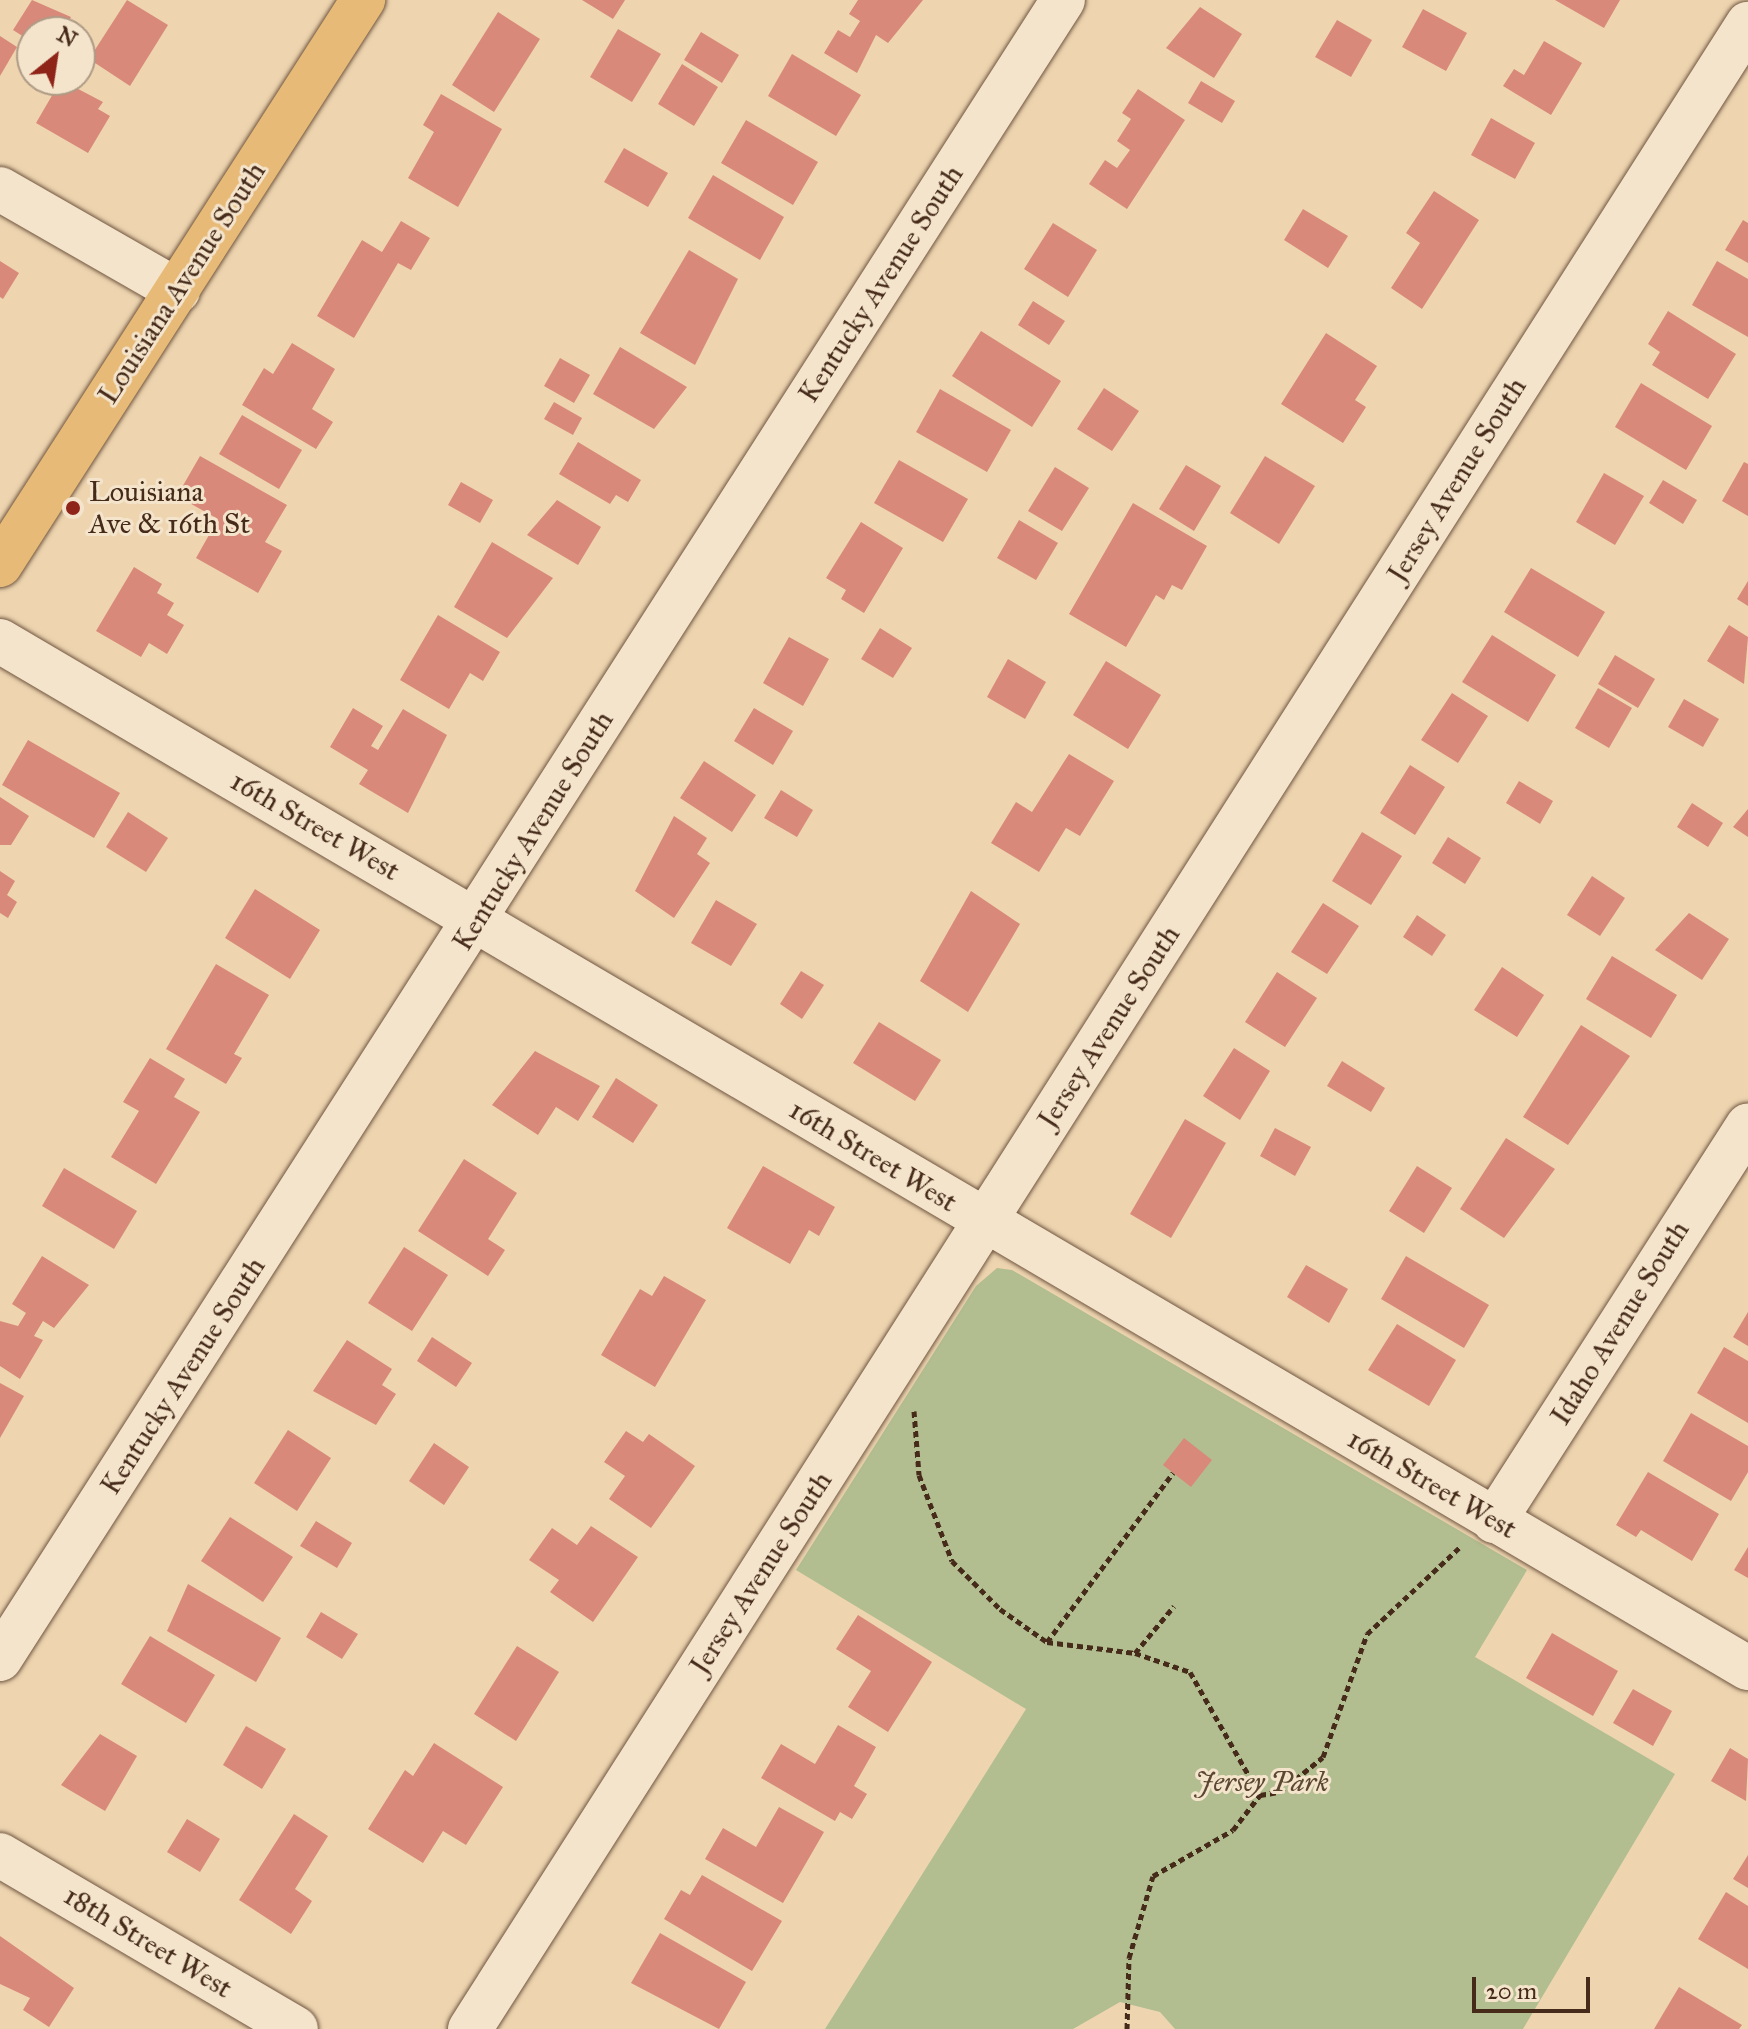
<!DOCTYPE html>
<html>
<head>
<meta charset="utf-8">
<style>
	body { margin:0 }
	#map { position:relative; width:1748px; height:2029px; overflow:hidden; background:#eed5b0; font-family:"IM FELL Great Primer",serif }
	div>[style] { position:absolute }
	.green>* { inset:0; background:#b2be90 }
	.building>* { inset:0; background:#d98979 }
	.path>* { height:5px; margin-top:-2.5px; transform-origin:0; background:repeating-linear-gradient(90deg,#462b1a 0 6px,transparent 0 10px) }
	.roads { filter:drop-shadow(0 0 2px #705640) drop-shadow(0 0 2px #705640) }
	.minor>* { height:44px; margin:-22px; padding:0 22px; transform-origin:22px; border-radius:22px; background:#f4e4cc }
	.major>* { height:44px; margin:-22px; padding:0 22px; transform-origin:22px; border-radius:22px; background:#e7ba78 }
	.dots>* { width:22px; height:22px; translate:-50% -50%; box-sizing:border-box; border:4px solid #f4e4cc; border-radius:50% }
	span { translate:-50% -50%; white-space:nowrap; text-align:center; line-height:1.15; -webkit-text-stroke:6px #f4e4cc; paint-order:stroke }
	.street-label { font-size:28px; color:#462b1a }
	.poi-label { font-size:28px; color:#462b1a }
	.left { translate:0 -50%; text-align:left }
	.park-label { font-size:28px; color:#5c4832; font-style:italic }
	.north { position:absolute; left:16px; top:16px; width:80px; height:80px; box-sizing:border-box; background:#f4e4cc; border:2px solid #ae9a85; border-radius:50%; rotate:30deg; font-size:22px; font-weight:700; line-height:32px; text-align:center; color:#462b1a }
	.north::after { content:''; display:block; margin:auto; width:28px; height:36px; background:#8f2418; clip-path:polygon(50% 0,100% 100%,50% 72%,0 100%) }
	.scale { position:absolute; left:1472px; top:1977px; width:118px; height:36px; box-sizing:border-box; border:4px solid #462b1a; border-top:0; padding-left:10px; font-size:24px; line-height:28px; white-space:nowrap; color:#462b1a; -webkit-text-stroke:6px #f4e4cc; paint-order:stroke }
</style>
</head>
<body>
<div id="map">
	<div class="green">
		<i style="clip-path:polygon(997px 1268px,1012px 1270px,1527px 1570px,1475px 1657px,1675px 1774px,1523px 2029px,1175px 2029px,1160px 2012px,1120px 2002px,1073px 2029px,825px 2029px,1026px 1709px,796px 1570px,976px 1286px)"></i>
	</div>
	<div class="building">
		<i style="clip-path:polygon(32px 0,71px 17px,62px 32px,32px 32px,32px 42px,13px 30px)"></i>
		<i style="clip-path:polygon(127px 0,168px 25px,130px 86px,89px 59px)"></i>
		<i style="clip-path:polygon(582px 0,625px 0,613px 19px)"></i>
		<i style="clip-path:polygon(858px 0,923px 0,888px 43px,876px 35px,857px 73px,824px 53px,838px 30px,850px 37px,860px 21px,849px 14px)"></i>
		<i style="clip-path:polygon(1555px 0,1620px 0,1604px 28px)"></i>
		<i style="clip-path:polygon(1200px 7px,1242px 34px,1214px 78px,1166px 48px)"></i>
		<i style="clip-path:polygon(1423px 9px,1467px 33px,1446px 71px,1402px 47px)"></i>
		<i style="clip-path:polygon(498px 12px,540px 39px,494px 112px,452px 85px)"></i>
		<i style="clip-path:polygon(1337px 20px,1372px 40px,1351px 77px,1315px 57px)"></i>
		<i style="clip-path:polygon(618px 29px,661px 54px,632px 102px,590px 77px)"></i>
		<i style="clip-path:polygon(701px 32px,739px 55px,722px 83px,684px 60px)"></i>
		<i style="clip-path:polygon(0 36px,17px 47px,0 76px)"></i>
		<i style="clip-path:polygon(1544px 41px,1582px 63px,1551px 115px,1503px 86px,1514px 69px,1524px 75px)"></i>
		<i style="clip-path:polygon(792px 54px,861px 95px,836px 136px,768px 96px)"></i>
		<i style="clip-path:polygon(682px 64px,718px 87px,694px 126px,658px 104px)"></i>
		<i style="clip-path:polygon(61px 80px,103px 102px,98px 109px,110px 116px,88px 153px,36px 123px)"></i>
		<i style="clip-path:polygon(1201px 81px,1235px 101px,1222px 123px,1188px 103px)"></i>
		<i style="clip-path:polygon(1138px 89px,1185px 120px,1127px 209px,1089px 184px,1105px 160px,1117px 168px,1130px 150px,1117px 141px,1131px 119px,1122px 113px)"></i>
		<i style="clip-path:polygon(441px 94px,502px 129px,458px 207px,408px 178px,434px 132px,423px 125px)"></i>
		<i style="clip-path:polygon(1491px 118px,1535px 143px,1515px 179px,1471px 155px)"></i>
		<i style="clip-path:polygon(746px 120px,818px 162px,793px 205px,721px 163px)"></i>
		<i style="clip-path:polygon(624px 148px,668px 173px,648px 207px,604px 182px)"></i>
		<i style="clip-path:polygon(713px 175px,784px 217px,760px 260px,688px 218px)"></i>
		<i style="clip-path:polygon(1434px 191px,1479px 220px,1422px 309px,1391px 288px,1420px 243px,1406px 233px)"></i>
		<i style="clip-path:polygon(1303px 209px,1348px 236px,1328px 268px,1284px 240px)"></i>
		<i style="clip-path:polygon(1743px 220px,1748px 223px,1748px 263px,1725px 250px)"></i>
		<i style="clip-path:polygon(401px 221px,430px 238px,411px 270px,398px 263px,354px 338px,317px 316px,362px 240px,382px 252px)"></i>
		<i style="clip-path:polygon(1053px 223px,1097px 250px,1068px 297px,1024px 269px)"></i>
		<i style="clip-path:polygon(689px 250px,738px 279px,695px 365px,640px 333px)"></i>
		<i style="clip-path:polygon(0 261px,19px 273px,3px 299px,0 297px)"></i>
		<i style="clip-path:polygon(1717px 261px,1748px 279px,1748px 337px,1692px 305px)"></i>
		<i style="clip-path:polygon(1033px 301px,1065px 321px,1049px 345px,1018px 325px)"></i>
		<i style="clip-path:polygon(1668px 311px,1736px 354px,1708px 399px,1652px 365px,1660px 352px,1648px 344px)"></i>
		<i style="clip-path:polygon(981px 331px,1061px 381px,1032px 427px,952px 376px)"></i>
		<i style="clip-path:polygon(1326px 333px,1377px 366px,1355px 400px,1366px 407px,1343px 443px,1281px 404px)"></i>
		<i style="clip-path:polygon(292px 343px,335px 369px,312px 409px,333px 422px,316px 449px,242px 405px,264px 368px,273px 374px)"></i>
		<i style="clip-path:polygon(620px 347px,687px 387px,654px 429px,593px 394px)"></i>
		<i style="clip-path:polygon(560px 358px,590px 375px,574px 403px,544px 386px)"></i>
		<i style="clip-path:polygon(1641px 383px,1712px 426px,1686px 470px,1615px 427px)"></i>
		<i style="clip-path:polygon(1104px 388px,1139px 411px,1112px 451px,1077px 429px)"></i>
		<i style="clip-path:polygon(940px 389px,1011px 430px,987px 472px,916px 432px)"></i>
		<i style="clip-path:polygon(554px 402px,582px 418px,573px 435px,544px 419px)"></i>
		<i style="clip-path:polygon(242px 415px,302px 450px,279px 489px,219px 454px)"></i>
		<i style="clip-path:polygon(578px 442px,641px 480px,628px 502px,616px 495px,610px 504px,559px 474px)"></i>
		<i style="clip-path:polygon(200px 456px,287px 505px,265px 542px,282px 551px,258px 593px,196px 558px,218px 519px,177px 496px)"></i>
		<i style="clip-path:polygon(1265px 456px,1315px 486px,1279px 544px,1230px 513px)"></i>
		<i style="clip-path:polygon(899px 460px,968px 499px,943px 542px,874px 503px)"></i>
		<i style="clip-path:polygon(1744px 462px,1748px 464px,1748px 516px,1722px 501px)"></i>
		<i style="clip-path:polygon(1186px 465px,1221px 486px,1194px 531px,1159px 509px)"></i>
		<i style="clip-path:polygon(1055px 467px,1089px 488px,1062px 531px,1028px 511px)"></i>
		<i style="clip-path:polygon(1604px 473px,1644px 496px,1615px 545px,1576px 522px)"></i>
		<i style="clip-path:polygon(1663px 480px,1697px 500px,1683px 524px,1649px 503px)"></i>
		<i style="clip-path:polygon(461px 482px,493px 500px,480px 523px,448px 505px)"></i>
		<i style="clip-path:polygon(557px 500px,601px 527px,578px 565px,527px 535px)"></i>
		<i style="clip-path:polygon(1133px 503px,1207px 546px,1182px 590px,1172px 585px,1164px 600px,1156px 595px,1126px 647px,1069px 614px)"></i>
		<i style="clip-path:polygon(1019px 520px,1058px 543px,1036px 580px,997px 558px)"></i>
		<i style="clip-path:polygon(861px 522px,903px 548px,864px 613px,841px 599px,846px 590px,826px 578px)"></i>
		<i style="clip-path:polygon(492px 542px,553px 578px,507px 638px,454px 607px)"></i>
		<i style="clip-path:polygon(134px 567px,162px 584px,157px 593px,174px 603px,167px 615px,184px 625px,167px 654px,149px 643px,141px 657px,96px 631px)"></i>
		<i style="clip-path:polygon(1531px 568px,1605px 612px,1578px 657px,1504px 612px)"></i>
		<i style="clip-path:polygon(1748px 581px,1748px 606px,1737px 599px)"></i>
		<i style="clip-path:polygon(438px 615px,500px 652px,483px 681px,470px 673px,449px 709px,400px 680px)"></i>
		<i style="clip-path:polygon(1729px 625px,1748px 637px,1744px 684px,1707px 661px)"></i>
		<i style="clip-path:polygon(880px 628px,912px 648px,893px 678px,861px 659px)"></i>
		<i style="clip-path:polygon(1492px 635px,1556px 675px,1528px 722px,1462px 682px)"></i>
		<i style="clip-path:polygon(789px 637px,829px 659px,803px 706px,763px 683px)"></i>
		<i style="clip-path:polygon(1615px 655px,1655px 679px,1638px 708px,1598px 684px)"></i>
		<i style="clip-path:polygon(1008px 659px,1046px 682px,1025px 719px,987px 697px)"></i>
		<i style="clip-path:polygon(1106px 661px,1161px 695px,1128px 749px,1073px 715px)"></i>
		<i style="clip-path:polygon(1598px 688px,1632px 708px,1609px 748px,1575px 728px)"></i>
		<i style="clip-path:polygon(1452px 693px,1488px 716px,1458px 763px,1421px 740px)"></i>
		<i style="clip-path:polygon(1684px 699px,1719px 719px,1703px 747px,1668px 727px)"></i>
		<i style="clip-path:polygon(353px 708px,383px 726px,371px 746px,378px 750px,403px 709px,447px 735px,408px 813px,359px 784px,368px 770px,330px 747px)"></i>
		<i style="clip-path:polygon(754px 708px,793px 731px,773px 765px,734px 741px)"></i>
		<i style="clip-path:polygon(28px 740px,120px 793px,94px 838px,2px 785px)"></i>
		<i style="clip-path:polygon(1069px 754px,1114px 781px,1080px 836px,1066px 828px,1039px 872px,991px 843px,1016px 802px,1032px 812px)"></i>
		<i style="clip-path:polygon(704px 761px,756px 795px,732px 832px,680px 798px)"></i>
		<i style="clip-path:polygon(1410px 765px,1445px 787px,1415px 835px,1380px 813px)"></i>
		<i style="clip-path:polygon(1519px 781px,1553px 801px,1540px 824px,1506px 803px)"></i>
		<i style="clip-path:polygon(781px 790px,813px 810px,797px 837px,764px 818px)"></i>
		<i style="clip-path:polygon(0 797px,29px 816px,11px 845px,0 845px)"></i>
		<i style="clip-path:polygon(1692px 803px,1723px 823px,1708px 847px,1677px 827px)"></i>
		<i style="clip-path:polygon(1748px 809px,1748px 837px,1733px 827px)"></i>
		<i style="clip-path:polygon(128px 812px,168px 838px,146px 872px,106px 847px)"></i>
		<i style="clip-path:polygon(674px 816px,707px 838px,697px 854px,710px 863px,674px 918px,635px 891px)"></i>
		<i style="clip-path:polygon(1362px 832px,1402px 856px,1371px 905px,1332px 881px)"></i>
		<i style="clip-path:polygon(1448px 837px,1481px 858px,1465px 884px,1432px 863px)"></i>
		<i style="clip-path:polygon(0 871px,15px 881px,7px 895px,17px 902px,8px 918px,0 913px)"></i>
		<i style="clip-path:polygon(1592px 876px,1625px 898px,1600px 936px,1567px 915px)"></i>
		<i style="clip-path:polygon(255px 889px,320px 930px,290px 979px,225px 938px)"></i>
		<i style="clip-path:polygon(971px 891px,1020px 924px,968px 1012px,920px 981px)"></i>
		<i style="clip-path:polygon(716px 900px,757px 924px,731px 966px,691px 943px)"></i>
		<i style="clip-path:polygon(1323px 903px,1359px 926px,1327px 974px,1291px 952px)"></i>
		<i style="clip-path:polygon(1689px 913px,1729px 939px,1702px 980px,1655px 950px)"></i>
		<i style="clip-path:polygon(1417px 915px,1446px 935px,1432px 956px,1403px 937px)"></i>
		<i style="clip-path:polygon(1612px 956px,1677px 995px,1651px 1038px,1586px 999px)"></i>
		<i style="clip-path:polygon(216px 964px,269px 995px,234px 1054px,242px 1058px,226px 1084px,166px 1049px)"></i>
		<i style="clip-path:polygon(1502px 967px,1544px 995px,1517px 1037px,1474px 1010px)"></i>
		<i style="clip-path:polygon(801px 971px,824px 985px,802px 1019px,780px 1004px)"></i>
		<i style="clip-path:polygon(1277px 972px,1317px 998px,1285px 1047px,1245px 1022px)"></i>
		<i style="clip-path:polygon(879px 1022px,941px 1060px,915px 1101px,853px 1063px)"></i>
		<i style="clip-path:polygon(1581px 1025px,1630px 1056px,1568px 1145px,1523px 1117px)"></i>
		<i style="clip-path:polygon(1234px 1048px,1270px 1071px,1240px 1120px,1203px 1096px)"></i>
		<i style="clip-path:polygon(535px 1051px,600px 1086px,578px 1121px,556px 1107px,538px 1135px,492px 1105px)"></i>
		<i style="clip-path:polygon(150px 1058px,185px 1079px,174px 1097px,200px 1112px,156px 1184px,111px 1157px,139px 1111px,123px 1102px)"></i>
		<i style="clip-path:polygon(1342px 1061px,1385px 1088px,1371px 1112px,1327px 1086px)"></i>
		<i style="clip-path:polygon(616px 1078px,658px 1105px,633px 1143px,592px 1117px)"></i>
		<i style="clip-path:polygon(1185px 1119px,1226px 1143px,1171px 1238px,1130px 1214px)"></i>
		<i style="clip-path:polygon(1275px 1128px,1311px 1147px,1295px 1176px,1260px 1156px)"></i>
		<i style="clip-path:polygon(1506px 1138px,1555px 1169px,1504px 1238px,1460px 1209px)"></i>
		<i style="clip-path:polygon(464px 1159px,517px 1193px,488px 1239px,505px 1250px,488px 1276px,418px 1231px)"></i>
		<i style="clip-path:polygon(763px 1166px,835px 1207px,819px 1236px,809px 1230px,790px 1264px,727px 1228px)"></i>
		<i style="clip-path:polygon(1417px 1166px,1452px 1188px,1424px 1233px,1389px 1211px)"></i>
		<i style="clip-path:polygon(64px 1168px,137px 1211px,114px 1249px,42px 1206px)"></i>
		<i style="clip-path:polygon(404px 1247px,448px 1275px,412px 1331px,368px 1303px)"></i>
		<i style="clip-path:polygon(42px 1256px,89px 1285px,54px 1328px,43px 1321px,34px 1336px,43px 1340px,20px 1379px,0 1366px,0 1321px,18px 1326px,26px 1313px,12px 1304px)"></i>
		<i style="clip-path:polygon(1406px 1256px,1489px 1305px,1464px 1348px,1381px 1299px)"></i>
		<i style="clip-path:polygon(1306px 1265px,1348px 1289px,1329px 1323px,1287px 1297px)"></i>
		<i style="clip-path:polygon(664px 1276px,706px 1300px,655px 1387px,601px 1355px,640px 1289px,652px 1296px)"></i>
		<i style="clip-path:polygon(1748px 1312px,1748px 1346px,1733px 1337px)"></i>
		<i style="clip-path:polygon(1397px 1324px,1456px 1360px,1429px 1406px,1368px 1370px)"></i>
		<i style="clip-path:polygon(432px 1337px,472px 1363px,456px 1387px,417px 1361px)"></i>
		<i style="clip-path:polygon(347px 1340px,392px 1369px,382px 1385px,396px 1394px,376px 1425px,313px 1391px)"></i>
		<i style="clip-path:polygon(1724px 1347px,1748px 1361px,1748px 1423px,1697px 1393px)"></i>
		<i style="clip-path:polygon(0 1383px,24px 1396px,0 1438px)"></i>
		<i style="clip-path:polygon(1691px 1413px,1748px 1446px,1748px 1472px,1731px 1501px,1663px 1461px)"></i>
		<i style="clip-path:polygon(288px 1430px,331px 1458px,297px 1511px,254px 1483px)"></i>
		<i style="clip-path:polygon(626px 1431px,643px 1442px,649px 1434px,695px 1466px,651px 1528px,609px 1499px,625px 1476px,604px 1462px)"></i>
		<i style="clip-path:polygon(1184px 1438px,1212px 1460px,1191px 1487px,1163px 1465px)"></i>
		<i style="clip-path:polygon(434px 1443px,469px 1467px,444px 1505px,409px 1481px)"></i>
		<i style="clip-path:polygon(1648px 1472px,1719px 1514px,1692px 1561px,1641px 1530px,1636px 1537px,1616px 1525px)"></i>
		<i style="clip-path:polygon(230px 1517px,293px 1557px,263px 1602px,201px 1561px)"></i>
		<i style="clip-path:polygon(316px 1521px,352px 1543px,337px 1568px,300px 1546px)"></i>
		<i style="clip-path:polygon(591px 1526px,638px 1557px,593px 1622px,550px 1592px,559px 1580px,529px 1560px,552px 1528px,577px 1545px)"></i>
		<i style="clip-path:polygon(1748px 1547px,1748px 1578px,1734px 1570px)"></i>
		<i style="clip-path:polygon(188px 1584px,281px 1638px,256px 1682px,167px 1631px)"></i>
		<i style="clip-path:polygon(321px 1612px,358px 1634px,342px 1659px,306px 1637px)"></i>
		<i style="clip-path:polygon(858px 1615px,932px 1662px,888px 1732px,848px 1707px,871px 1671px,836px 1649px)"></i>
		<i style="clip-path:polygon(1552px 1633px,1618px 1671px,1593px 1716px,1526px 1678px)"></i>
		<i style="clip-path:polygon(150px 1636px,215px 1675px,186px 1723px,121px 1684px)"></i>
		<i style="clip-path:polygon(517px 1646px,559px 1672px,516px 1741px,474px 1714px)"></i>
		<i style="clip-path:polygon(1633px 1689px,1672px 1711px,1653px 1746px,1613px 1723px)"></i>
		<i style="clip-path:polygon(838px 1725px,876px 1747px,854px 1786px,867px 1794px,852px 1819px,840px 1812px,835px 1821px,761px 1778px,781px 1744px,815px 1764px)"></i>
		<i style="clip-path:polygon(246px 1726px,286px 1749px,262px 1789px,223px 1765px)"></i>
		<i style="clip-path:polygon(100px 1734px,137px 1756px,105px 1811px,61px 1785px)"></i>
		<i style="clip-path:polygon(434px 1743px,503px 1787px,466px 1845px,443px 1831px,423px 1863px,368px 1829px,405px 1770px,413px 1776px)"></i>
		<i style="clip-path:polygon(1730px 1748px,1748px 1759px,1746px 1801px,1711px 1781px)"></i>
		<i style="clip-path:polygon(779px 1807px,824px 1832px,783px 1903px,705px 1859px,723px 1828px,756px 1847px)"></i>
		<i style="clip-path:polygon(294px 1814px,328px 1836px,295px 1889px,312px 1901px,291px 1934px,239px 1900px)"></i>
		<i style="clip-path:polygon(187px 1819px,220px 1839px,200px 1872px,167px 1852px)"></i>
		<i style="clip-path:polygon(1748px 1855px,1748px 1888px,1733px 1879px)"></i>
		<i style="clip-path:polygon(702px 1875px,782px 1921px,752px 1971px,664px 1919px,681px 1890px,690px 1895px)"></i>
		<i style="clip-path:polygon(1726px 1892px,1748px 1906px,1748px 1969px,1698px 1939px)"></i>
		<i style="clip-path:polygon(660px 1933px,746px 1982px,719px 2029px,631px 1983px)"></i>
		<i style="clip-path:polygon(0 1936px,74px 1988px,49px 2027px,23px 2010px,30px 1998px,0 1984px)"></i>
		<i style="clip-path:polygon(1679px 1987px,1742px 2025px,1739px 2029px,1654px 2029px)"></i>
	</div>
	<div class="path">
		<i style="left:914px;top:1411px;width:64px;rotate:85.5deg"></i>
		<i style="left:919px;top:1475px;width:92px;rotate:69deg"></i>
		<i style="left:952px;top:1561px;width:68px;rotate:45deg"></i>
		<i style="left:1000px;top:1609px;width:57px;rotate:35.1deg"></i>
		<i style="left:1047px;top:1642px;width:89px;rotate:7.1deg"></i>
		<i style="left:1135px;top:1653px;width:58px;rotate:19.1deg"></i>
		<i style="left:1190px;top:1672px;width:142px;rotate:60.4deg"></i>
		<i style="left:1260px;top:1795px;width:20px;rotate:-9deg"></i>
		<i style="left:1280px;top:1792px;width:55px;rotate:-39.1deg"></i>
		<i style="left:1323px;top:1757px;width:131px;rotate:-70.3deg"></i>
		<i style="left:1367px;top:1634px;width:127px;rotate:-43.1deg"></i>
		<i style="left:1047px;top:1642px;width:211px;rotate:-53.3deg"></i>
		<i style="left:1135px;top:1653px;width:61px;rotate:-50.3deg"></i>
		<i style="left:1127px;top:2029px;width:71px;rotate:-88.4deg"></i>
		<i style="left:1129px;top:1958px;width:85px;rotate:-73.7deg"></i>
		<i style="left:1153px;top:1876px;width:92px;rotate:-29.9deg"></i>
		<i style="left:1233px;top:1830px;width:44px;rotate:-52.4deg"></i>
	</div>
	<div class="roads">
		<div class="minor">
			<i style="left:0;top:189px;width:205px;rotate:29.8deg"></i>
			<i style="left:0;top:641px;width:2027px;rotate:30.44deg"></i>
			<i style="left:1494px;top:1521px;width:470px;rotate:-57.3deg"></i>
			<i style="left:0;top:1659px;width:1970px;rotate:-57.35deg"></i>
			<i style="left:0;top:1855px;width:343px;rotate:30.4deg"></i>
			<i style="left:470px;top:2029px;width:2378px;rotate:-57.49deg"></i>
		</div>
		<div class="major">
			<i style="left:0;top:565px;width:672px;rotate:-57.28deg"></i>
		</div>
	</div>
	<div class="dots">
		<i style="left:73px;top:508px;background:#8f2418"></i>
	</div>
	<div class="street-label">
		<span style="left:182px;top:283px;rotate:-57deg">Louisiana Avenue South</span>
		<span style="left:881px;top:284px;rotate:-57deg">Kentucky Avenue South</span>
		<span style="left:1457px;top:480px;rotate:-58deg">Jersey Avenue South</span>
		<span style="left:315px;top:826px;rotate:30deg">16th Street West</span>
		<span style="left:533px;top:831px;rotate:-58deg">Kentucky Avenue South</span>
		<span style="left:1109px;top:1027px;rotate:-57deg">Jersey Avenue South</span>
		<span style="left:873px;top:1156px;rotate:31deg">16th Street West</span>
		<span style="left:1620px;top:1323px;rotate:-58deg">Idaho Avenue South</span>
		<span style="left:183px;top:1376px;rotate:-57deg">Kentucky Avenue South</span>
		<span style="left:1432px;top:1484px;rotate:30deg">16th Street West</span>
		<span style="left:761px;top:1573px;rotate:-57deg">Jersey Avenue South</span>
		<span style="left:148px;top:1942px;rotate:31deg">18th Street West</span>
	</div>
	<div class="poi-label">
		<span class="left" style="left:89px;top:508px">Louisiana<br>Ave &amp; 16th St</span>
	</div>
	<div class="park-label">
		<span style="left:1262px;top:1782px">Jersey Park</span>
	</div>
	<div class="north">N</div>
	<div class="scale">20 m</div>
</div>
</body>
</html>
